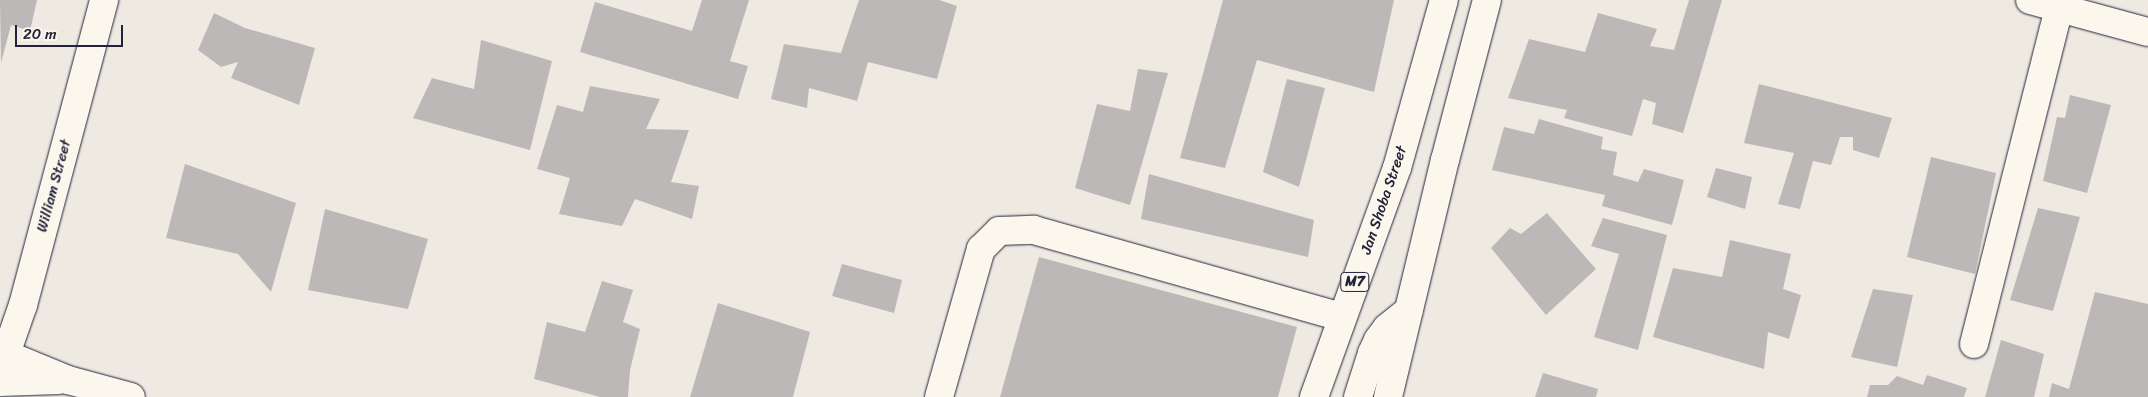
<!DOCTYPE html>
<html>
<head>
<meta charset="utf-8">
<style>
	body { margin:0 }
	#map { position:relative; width:2148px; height:397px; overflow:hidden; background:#eeeae2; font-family:Sriracha,sans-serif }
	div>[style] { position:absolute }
	.building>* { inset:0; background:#bcb8b8 }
	.roads { filter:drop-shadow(0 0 1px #22223b) drop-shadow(0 0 1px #22223b) }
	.minor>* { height:28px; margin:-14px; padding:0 14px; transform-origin:14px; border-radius:14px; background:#fbf7ec }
	.major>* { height:28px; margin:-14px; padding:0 14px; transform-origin:14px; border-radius:14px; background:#fbf7ec }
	span { translate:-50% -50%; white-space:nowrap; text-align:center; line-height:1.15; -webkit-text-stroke:5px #fbf7ec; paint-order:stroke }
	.shield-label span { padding:1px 4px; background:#fbf7ec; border:1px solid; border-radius:4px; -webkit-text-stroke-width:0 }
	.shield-label { font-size:14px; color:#22223b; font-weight:700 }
	.street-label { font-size:15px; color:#22223b }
	.scale { position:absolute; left:15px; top:25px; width:108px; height:22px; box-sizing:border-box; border:2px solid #22223b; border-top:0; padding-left:6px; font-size:15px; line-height:18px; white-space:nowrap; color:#22223b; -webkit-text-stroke:4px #fbf7ec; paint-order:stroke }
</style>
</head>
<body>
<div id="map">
	<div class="building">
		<i style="clip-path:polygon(0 0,37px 0,30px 31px,11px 25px,1px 63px)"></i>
		<i style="clip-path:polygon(702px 0,749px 0,730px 61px,748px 66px,738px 99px,580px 52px,595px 2px,692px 31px)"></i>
		<i style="clip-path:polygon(859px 0,939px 0,957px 6px,937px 79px,868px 62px,857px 101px,809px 88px,807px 108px,771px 99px,784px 44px,841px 53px)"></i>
		<i style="clip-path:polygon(1223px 0,1394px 0,1374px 92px,1257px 60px,1225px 168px,1180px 158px)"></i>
		<i style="clip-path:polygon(1689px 0,1722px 0,1683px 133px,1652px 124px,1656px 103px,1643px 99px,1632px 136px,1564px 118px,1567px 110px,1508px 98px,1529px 39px,1585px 52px,1598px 13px,1657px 29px,1650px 46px,1674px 50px)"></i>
		<i style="clip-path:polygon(214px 13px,245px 28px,315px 48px,299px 105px,231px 78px,238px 62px,221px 67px,198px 50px)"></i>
		<i style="clip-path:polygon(481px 40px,552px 61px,530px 150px,413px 118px,432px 78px,474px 89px)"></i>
		<i style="clip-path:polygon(1138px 69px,1168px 73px,1130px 205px,1075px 188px,1097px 104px,1130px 111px)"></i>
		<i style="clip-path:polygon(1287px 79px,1325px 88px,1299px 187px,1263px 172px)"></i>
		<i style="clip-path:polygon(1759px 84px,1892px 118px,1879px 158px,1853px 150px,1853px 137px,1840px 137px,1831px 165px,1813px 161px,1800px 209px,1778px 204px,1794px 153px,1744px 143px)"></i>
		<i style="clip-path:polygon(590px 86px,660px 99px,646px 129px,689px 130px,671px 182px,699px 186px,692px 219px,635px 199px,622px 226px,559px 214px,570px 178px,537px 169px,557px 105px,583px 112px)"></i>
		<i style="clip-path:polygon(2070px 95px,2111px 105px,2087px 193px,2043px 181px,2057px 117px,2065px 118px)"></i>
		<i style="clip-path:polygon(1539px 119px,1603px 137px,1601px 149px,1617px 152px,1613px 175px,1638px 182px,1644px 169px,1684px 180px,1672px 225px,1602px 206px,1605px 195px,1492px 170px,1504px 127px,1534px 134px)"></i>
		<i style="clip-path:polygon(1931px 157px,1996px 173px,1975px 274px,1907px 257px)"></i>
		<i style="clip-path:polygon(185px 164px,296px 203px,271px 292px,238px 254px,166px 238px)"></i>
		<i style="clip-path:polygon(1716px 168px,1752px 177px,1745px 209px,1707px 197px)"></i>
		<i style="clip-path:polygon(1149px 174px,1314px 220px,1308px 257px,1141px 219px)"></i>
		<i style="clip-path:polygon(2038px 208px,2080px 217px,2053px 311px,2010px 300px)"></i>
		<i style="clip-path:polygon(325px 209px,428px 239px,408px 309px,308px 290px)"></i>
		<i style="clip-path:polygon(1547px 213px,1596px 269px,1546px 315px,1491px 248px,1510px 228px,1521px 234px)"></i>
		<i style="clip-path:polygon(1603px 218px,1667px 235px,1638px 350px,1594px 337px,1619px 254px,1591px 246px)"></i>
		<i style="clip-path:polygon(1730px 240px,1791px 254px,1783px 289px,1801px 295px,1789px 339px,1768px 332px,1764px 369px,1653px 337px,1673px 268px,1722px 277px)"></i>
		<i style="clip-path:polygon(1039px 257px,1297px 327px,1278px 397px,1000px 397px)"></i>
		<i style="clip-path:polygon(842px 264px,902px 280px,894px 313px,832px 296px)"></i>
		<i style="clip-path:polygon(602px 281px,633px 290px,623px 322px,640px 329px,630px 370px,628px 397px,600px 397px,534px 379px,547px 322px,585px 332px)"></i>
		<i style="clip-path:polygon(1873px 289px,1913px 295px,1897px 367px,1851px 357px)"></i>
		<i style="clip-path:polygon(2095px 292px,2148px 304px,2148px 397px,2049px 397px,2052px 383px,2069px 389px)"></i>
		<i style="clip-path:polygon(718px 303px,810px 332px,793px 397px,690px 397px)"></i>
		<i style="clip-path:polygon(2001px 340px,2044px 354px,2034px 397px,1985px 397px)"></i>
		<i style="clip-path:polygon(1543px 373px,1598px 389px,1596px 397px,1535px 397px)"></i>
		<i style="clip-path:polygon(1927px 375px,1967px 388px,1964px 397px,1867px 397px,1870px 385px,1888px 385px,1897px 376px,1923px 385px)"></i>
	</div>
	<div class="roads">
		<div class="minor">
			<i style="left:2030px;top:0;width:122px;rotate:15.2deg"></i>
			<i style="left:1974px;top:344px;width:347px;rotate:-75.8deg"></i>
			<i style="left:0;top:371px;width:70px;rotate:-70.8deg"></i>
			<i style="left:23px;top:305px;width:316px;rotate:-75.1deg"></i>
			<i style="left:939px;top:397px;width:154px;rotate:-74.2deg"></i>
			<i style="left:981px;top:249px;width:25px;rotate:-45deg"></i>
			<i style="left:999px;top:231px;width:35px;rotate:-2deg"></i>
			<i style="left:1034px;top:230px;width:320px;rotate:15.8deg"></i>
		</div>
		<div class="major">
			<i style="left:0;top:352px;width:74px;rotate:22.4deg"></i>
			<i style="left:68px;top:380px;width:65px;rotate:15.1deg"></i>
			<i style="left:0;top:382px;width:59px;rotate:-1.9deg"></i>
			<i style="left:1314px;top:397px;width:244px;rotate:-70.1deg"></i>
			<i style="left:1397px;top:168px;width:174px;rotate:-74.4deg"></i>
			<i style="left:1358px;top:397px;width:46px;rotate:-72.3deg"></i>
			<i style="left:1372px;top:353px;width:14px;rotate:-65deg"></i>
			<i style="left:1378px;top:340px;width:15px;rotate:-53deg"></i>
			<i style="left:1387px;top:328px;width:28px;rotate:-39deg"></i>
			<i style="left:1388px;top:397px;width:244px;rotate:-76.5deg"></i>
			<i style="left:1445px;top:160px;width:165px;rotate:-75.3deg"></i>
		</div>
	</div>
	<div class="shield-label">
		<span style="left:1355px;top:282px">M7</span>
	</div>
	<div class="street-label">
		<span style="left:54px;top:186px;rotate:-75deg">William Street</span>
		<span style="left:1384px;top:200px;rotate:-71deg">Jan Shoba Street</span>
	</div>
	<div class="scale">20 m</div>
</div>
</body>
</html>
